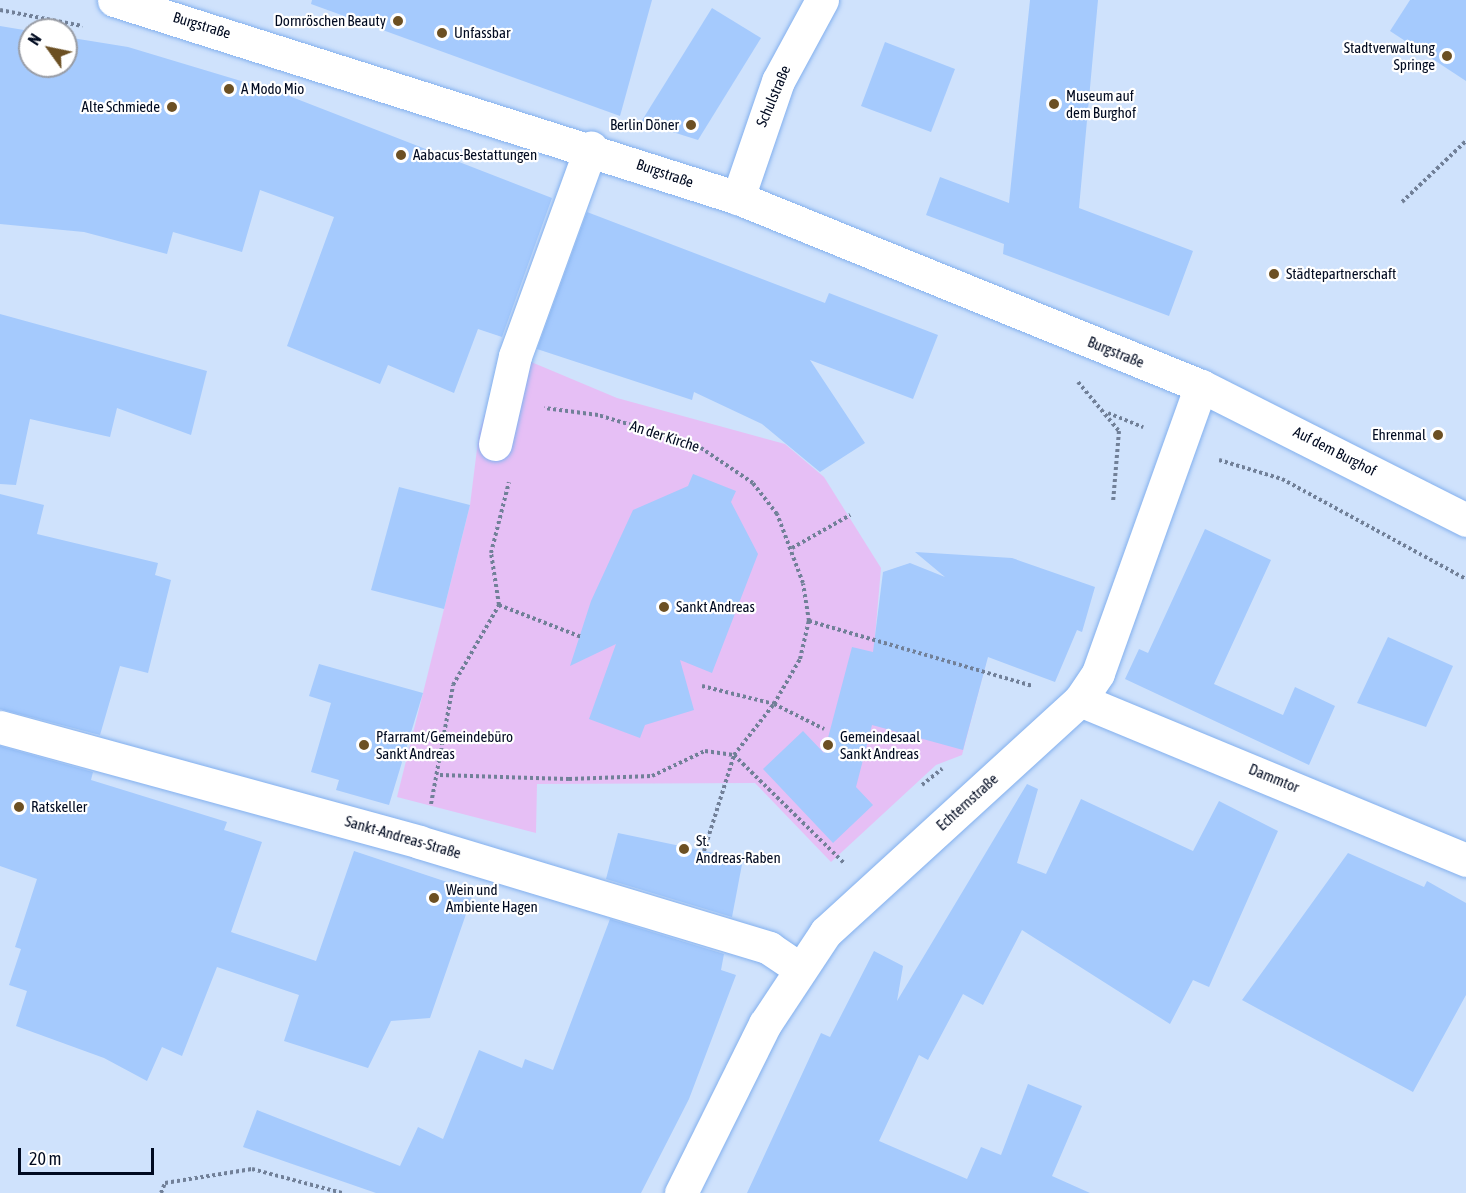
<!DOCTYPE html>
<html>
<head>
<meta charset="utf-8">
<style>
	body { margin:0 }
	#map { position:relative; width:1466px; height:1193px; overflow:hidden; background:#cfe2fc; font-family:"Asap Condensed",sans-serif }
	div>[style] { position:absolute }
	.green>* { inset:0; background:#e6bff5 }
	.building>* { inset:0; background:#a5cafd }
	.path>* { height:4px; margin-top:-2px; transform-origin:0; background:repeating-linear-gradient(90deg,#718098 0 3px,transparent 0 6px) }
	.roads { filter:drop-shadow(0 0 2px #83b0ee) drop-shadow(0 0 2px #83b0ee) }
	.minor>* { height:33px; margin:-16.5px; padding:0 16.5px; transform-origin:16.5px; border-radius:16.5px; background:#fff }
	.tertiary>* { height:33px; margin:-16.5px; padding:0 16.5px; transform-origin:16.5px; border-radius:16.5px; background:#fff }
	.dots>* { width:16px; height:16px; translate:-50% -50%; box-sizing:border-box; border:3px solid #fff; border-radius:50% }
	span { translate:-50% -50%; white-space:nowrap; text-align:center; line-height:1.15; -webkit-text-stroke:4.5px #fff; paint-order:stroke }
	.poi-label { font-size:15px; color:#000a20 }
	.right { translate:-100% -50%; text-align:right }
	.left { translate:0 -50%; text-align:left }
	.street-label { font-size:15px; color:#000a20 }
	.north { position:absolute; left:18px; top:18px; width:60px; height:60px; box-sizing:border-box; background:#fff; border:2px solid #999da6; border-radius:50%; rotate:303deg; font-size:16px; font-weight:700; line-height:24px; text-align:center; color:#000a20 }
	.north::after { content:''; display:block; margin:auto; width:21px; height:27px; background:#6c5023; clip-path:polygon(50% 0,100% 100%,50% 72%,0 100%) }
	.scale { position:absolute; left:18px; top:1148px; width:136px; height:27px; box-sizing:border-box; border:3px solid #000a20; border-top:0; padding-left:8px; font-size:18px; line-height:21px; white-space:nowrap; color:#000a20; -webkit-text-stroke:4px #fff; paint-order:stroke }
</style>
</head>
<body>
<div id="map">
	<div class="green">
		<i style="clip-path:polygon(505px 351px,617px 398px,785px 444px,824px 477px,881px 568px,875px 637px,986px 663px,962px 755px,936px 765px,831px 862px,755px 783px,537px 784px,536px 833px,397px 797px,470px 505px,479px 433px)"></i>
	</div>
	<div class="building">
		<i style="clip-path:polygon(312px 0,652px 0,620px 116px,311px 4px)"></i>
		<i style="clip-path:polygon(1030px 0,1098px 0,1079px 208px,1193px 251px,1169px 316px,1003px 254px,1004px 244px,926px 215px,940px 177px,1009px 203px)"></i>
		<i style="clip-path:polygon(1410px 0,1466px 0,1466px 81px,1390px 31px)"></i>
		<i style="clip-path:polygon(712px 8px,761px 38px,698px 140px,641px 122px)"></i>
		<i style="clip-path:polygon(0 26px,30px 31px,30px 66px,66px 66px,66px 37px,128px 47px,284px 94px,552px 198px,502px 337px,478px 329px,454px 393px,388px 365px,380px 384px,287px 346px,334px 217px,260px 190px,242px 252px,173px 232px,167px 254px,84px 232px,0 224px)"></i>
		<i style="clip-path:polygon(885px 42px,955px 69px,931px 132px,861px 106px)"></i>
		<i style="clip-path:polygon(587px 212px,825px 303px,829px 293px,938px 335px,913px 399px,810px 360px,865px 443px,820px 472px,762px 424px,694px 392px,692px 400px,537px 349px)"></i>
		<i style="clip-path:polygon(0 314px,207px 371px,191px 435px,117px 408px,110px 437px,30px 419px,16px 485px,0 484px)"></i>
		<i style="clip-path:polygon(693px 474px,736px 491px,731px 502px,758px 554px,712px 673px,680px 660px,694px 710px,645px 725px,640px 738px,589px 719px,616px 644px,570px 666px,591px 601px,633px 510px,688px 486px)"></i>
		<i style="clip-path:polygon(399px 487px,470px 505px,444px 609px,371px 590px)"></i>
		<i style="clip-path:polygon(0 494px,44px 505px,37px 534px,158px 563px,155px 575px,171px 580px,148px 673px,120px 666px,100px 735px,0 709px)"></i>
		<i style="clip-path:polygon(1205px 529px,1271px 560px,1214px 684px,1283px 715px,1295px 687px,1335px 706px,1309px 765px,1125px 679px,1139px 649px,1148px 653px)"></i>
		<i style="clip-path:polygon(915px 552px,1012px 558px,1095px 587px,1082px 632px,1077px 630px,1055px 682px,988px 657px,963px 750px,872px 725px,856px 787px,873px 805px,833px 843px,763px 769px,803px 731px,824px 753px,852px 647px,873px 652px,883px 572px,910px 563px,945px 577px)"></i>
		<i style="clip-path:polygon(1388px 637px,1453px 666px,1426px 727px,1357px 703px)"></i>
		<i style="clip-path:polygon(319px 664px,423px 693px,389px 805px,336px 790px,339px 780px,311px 772px,331px 703px,309px 696px)"></i>
		<i style="clip-path:polygon(0 746px,93px 772px,91px 780px,227px 822px,224px 830px,262px 842px,231px 932px,316px 961px,354px 851px,474px 891px,430px 1018px,391px 1021px,368px 1068px,284px 1041px,299px 995px,217px 967px,182px 1056px,162px 1047px,147px 1081px,104px 1058px,16px 1026px,27px 991px,9px 985px,21px 949px,15px 947px,37px 879px,0 866px)"></i>
		<i style="clip-path:polygon(1027px 784px,1038px 789px,1017px 863px,1046px 874px,1081px 799px,1193px 851px,1219px 801px,1278px 831px,1209px 987px,1193px 980px,1170px 1024px,1022px 930px,983px 1005px,963px 994px,928px 1060px,919px 1055px,879px 1141px,967px 1179px,981px 1147px,1001px 1155px,1028px 1084px,1082px 1106px,1052px 1176px,1090px 1193px,747px 1193px,821px 1033px,830px 1037px,874px 951px,903px 966px,897px 1001px)"></i>
		<i style="clip-path:polygon(618px 833px,743px 859px,732px 917px,606px 879px)"></i>
		<i style="clip-path:polygon(1348px 853px,1424px 887px,1427px 881px,1466px 903px,1466px 995px,1413px 1092px,1242px 1000px)"></i>
		<i style="clip-path:polygon(610px 919px,724px 954px,721px 970px,736px 975px,689px 1099px,641px 1193px,376px 1193px,243px 1147px,257px 1110px,400px 1166px,418px 1127px,443px 1139px,479px 1050px,522px 1068px,525px 1059px,553px 1070px)"></i>
	</div>
	<div class="path">
		<i style="left:0;top:10px;width:84px;rotate:11deg"></i>
		<i style="left:1402px;top:202px;width:88px;rotate:-43.6deg"></i>
		<i style="left:1078px;top:382px;width:64px;rotate:50.1deg"></i>
		<i style="left:1119px;top:431px;width:72px;rotate:94.8deg"></i>
		<i style="left:1108px;top:413px;width:38px;rotate:22deg"></i>
		<i style="left:1219px;top:460px;width:66px;rotate:16.8deg"></i>
		<i style="left:1282px;top:479px;width:209px;rotate:28.5deg"></i>
		<i style="left:792px;top:548px;width:67px;rotate:-29.6deg"></i>
		<i style="left:499px;top:605px;width:88px;rotate:21.3deg"></i>
		<i style="left:809px;top:621px;width:233px;rotate:16.2deg"></i>
		<i style="left:702px;top:686px;width:74px;rotate:14deg"></i>
		<i style="left:774px;top:704px;width:56px;rotate:26.6deg"></i>
		<i style="left:440px;top:775px;width:129px;rotate:1.8deg"></i>
		<i style="left:569px;top:779px;width:83px;rotate:-2.1deg"></i>
		<i style="left:652px;top:776px;width:59px;rotate:-25.3deg"></i>
		<i style="left:705px;top:751px;width:29px;rotate:8deg"></i>
		<i style="left:734px;top:755px;width:65px;rotate:-51.9deg"></i>
		<i style="left:774px;top:704px;width:52px;rotate:-60deg"></i>
		<i style="left:800px;top:659px;width:39px;rotate:-77deg"></i>
		<i style="left:809px;top:621px;width:38px;rotate:-99deg"></i>
		<i style="left:803px;top:583px;width:74px;rotate:-110.6deg"></i>
		<i style="left:777px;top:514px;width:39px;rotate:-128deg"></i>
		<i style="left:753px;top:483px;width:70px;rotate:-146.1deg"></i>
		<i style="left:695px;top:444px;width:101px;rotate:-163.4deg"></i>
		<i style="left:598px;top:415px;width:54px;rotate:-172.6deg"></i>
		<i style="left:922px;top:785px;width:26px;rotate:-39deg"></i>
		<i style="left:431px;top:804px;width:121px;rotate:-79.5deg"></i>
		<i style="left:453px;top:685px;width:92px;rotate:-60.1deg"></i>
		<i style="left:499px;top:605px;width:53px;rotate:-98.7deg"></i>
		<i style="left:491px;top:553px;width:73px;rotate:-75.8deg"></i>
		<i style="left:704px;top:851px;width:101px;rotate:-72.6deg"></i>
		<i style="left:734px;top:755px;width:154px;rotate:44.5deg"></i>
		<i style="left:161px;top:1193px;width:11px;rotate:-68deg"></i>
		<i style="left:165px;top:1183px;width:88px;rotate:-9.1deg"></i>
		<i style="left:252px;top:1169px;width:93px;rotate:14.9deg"></i>
	</div>
	<div class="roads">
		<div class="minor">
			<i style="left:114px;top:0;width:655px;rotate:17.6deg"></i>
			<i style="left:495px;top:444px;width:90px;rotate:-77.2deg"></i>
			<i style="left:515px;top:356px;width:222px;rotate:-70deg"></i>
			<i style="left:1080px;top:700px;width:418px;rotate:22.5deg"></i>
			<i style="left:0;top:727px;width:434px;rotate:15.3deg"></i>
			<i style="left:419px;top:842px;width:366px;rotate:16.8deg"></i>
			<i style="left:769px;top:948px;width:36px;rotate:34deg"></i>
			<i style="left:681px;top:1193px;width:189px;rotate:-63.6deg"></i>
			<i style="left:765px;top:1024px;width:110px;rotate:-56.5deg"></i>
			<i style="left:826px;top:932px;width:344px;rotate:-42.4deg"></i>
			<i style="left:1080px;top:700px;width:32px;rotate:-56deg"></i>
			<i style="left:1098px;top:673px;width:305px;rotate:-70.3deg"></i>
		</div>
		<div class="tertiary">
			<i style="left:822px;top:0;width:92px;rotate:118.5deg"></i>
			<i style="left:778px;top:81px;width:124px;rotate:108.9deg"></i>
			<i style="left:738px;top:198px;width:500px;rotate:22.1deg"></i>
			<i style="left:1201px;top:386px;width:297px;rotate:26.8deg"></i>
		</div>
	</div>
	<div class="dots">
		<i style="left:398px;top:21px;background:#6c5023"></i>
		<i style="left:442px;top:33px;background:#6c5023"></i>
		<i style="left:1447px;top:56px;background:#6c5023"></i>
		<i style="left:229px;top:89px;background:#6c5023"></i>
		<i style="left:1054px;top:104px;background:#6c5023"></i>
		<i style="left:172px;top:107px;background:#6c5023"></i>
		<i style="left:691px;top:125px;background:#6c5023"></i>
		<i style="left:401px;top:155px;background:#6c5023"></i>
		<i style="left:1274px;top:274px;background:#6c5023"></i>
		<i style="left:1438px;top:435px;background:#6c5023"></i>
		<i style="left:664px;top:607px;background:#6c5023"></i>
		<i style="left:364px;top:745px;background:#6c5023"></i>
		<i style="left:828px;top:745px;background:#6c5023"></i>
		<i style="left:19px;top:807px;background:#6c5023"></i>
		<i style="left:684px;top:849px;background:#6c5023"></i>
		<i style="left:434px;top:898px;background:#6c5023"></i>
	</div>
	<div class="poi-label">
		<span class="right" style="left:386px;top:21px">Dornröschen Beauty</span>
		<span class="left" style="left:454px;top:33px">Unfassbar</span>
		<span class="right" style="left:1435px;top:56px">Stadtverwaltung<br>Springe</span>
		<span class="left" style="left:241px;top:89px">A Modo Mio</span>
		<span class="left" style="left:1066px;top:104px">Museum auf<br>dem Burghof</span>
		<span class="right" style="left:160px;top:107px">Alte Schmiede</span>
		<span class="right" style="left:679px;top:125px">Berlin Döner</span>
		<span class="left" style="left:413px;top:155px">Aabacus-Bestattungen</span>
		<span class="left" style="left:1286px;top:274px">Städtepartnerschaft</span>
		<span class="right" style="left:1426px;top:435px">Ehrenmal</span>
		<span class="left" style="left:676px;top:607px">Sankt Andreas</span>
		<span class="left" style="left:376px;top:745px">Pfarramt/Gemeindebüro<br>Sankt Andreas</span>
		<span class="left" style="left:840px;top:745px">Gemeindesaal<br>Sankt Andreas</span>
		<span class="left" style="left:31px;top:807px">Ratskeller</span>
		<span class="left" style="left:696px;top:849px">St.<br>Andreas-Raben</span>
		<span class="left" style="left:446px;top:898px">Wein und<br>Ambiente Hagen</span>
	</div>
	<div class="street-label">
		<span style="left:202px;top:25px;rotate:17deg">Burgstraße</span>
		<span style="left:773px;top:96px;rotate:-67deg">Schulstraße</span>
		<span style="left:665px;top:173px;rotate:19deg">Burgstraße</span>
		<span style="left:1116px;top:352px;rotate:22deg">Burgstraße</span>
		<span style="left:665px;top:436px;rotate:18deg">An der Kirche</span>
		<span style="left:1335px;top:451px;rotate:27deg">Auf dem Burghof</span>
		<span style="left:1274px;top:778px;rotate:22deg">Dammtor</span>
		<span style="left:967px;top:802px;rotate:-42deg">Echternstraße</span>
		<span style="left:403px;top:837px;rotate:16deg">Sankt-Andreas-Straße</span>
	</div>
	<div class="north">N</div>
	<div class="scale">20 m</div>
</div>
</body>
</html>
